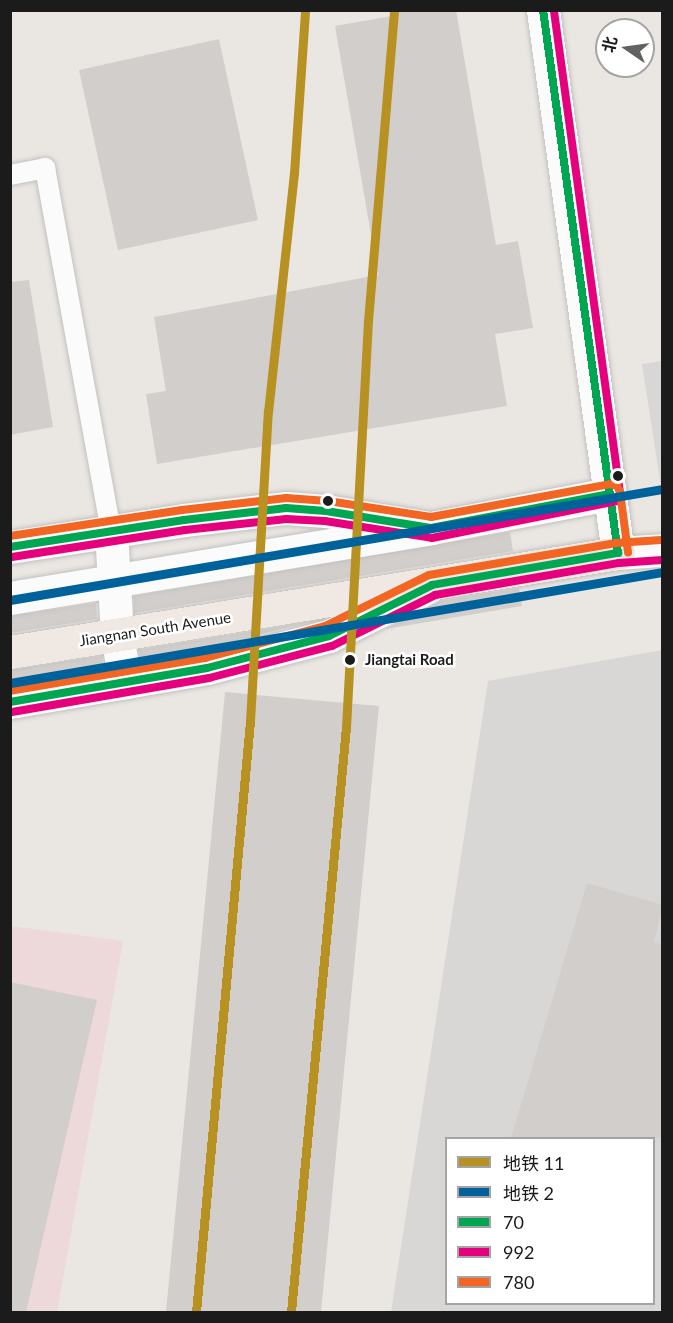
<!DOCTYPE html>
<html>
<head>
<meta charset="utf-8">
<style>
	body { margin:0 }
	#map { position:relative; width:673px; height:1323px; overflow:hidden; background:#eae7e3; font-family:Lato,"Noto Sans SC",sans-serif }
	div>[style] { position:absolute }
	.residential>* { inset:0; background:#d9d7d5 }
	.commercial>* { inset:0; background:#edd9d9 }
	.parking>* { inset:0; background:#d8d7d5 }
	.building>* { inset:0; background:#d2cecc }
	.roads { filter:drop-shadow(0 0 2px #c2c1bf) drop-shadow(0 0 2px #c2c1bf) }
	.service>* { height:20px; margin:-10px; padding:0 10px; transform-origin:10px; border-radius:10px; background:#fcfbfb }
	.minor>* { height:33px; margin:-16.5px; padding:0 16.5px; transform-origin:16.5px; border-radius:16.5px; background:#fcfbfb }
	.tertiary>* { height:33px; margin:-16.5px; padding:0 16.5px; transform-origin:16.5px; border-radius:16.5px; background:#fcfbfb }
	.primary>* { height:33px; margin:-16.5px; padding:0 16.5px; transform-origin:16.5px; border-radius:16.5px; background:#f0e8e2 }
	.bus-1>* { height:8px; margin:-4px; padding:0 4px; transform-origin:4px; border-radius:4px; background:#00a651 }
	.bus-2>* { height:8px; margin:-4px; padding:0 4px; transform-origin:4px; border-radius:4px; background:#e5007d }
	.bus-3>* { height:8px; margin:-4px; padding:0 4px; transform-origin:4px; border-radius:4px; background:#f26522 }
	.metro-1>* { height:9px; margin:-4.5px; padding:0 4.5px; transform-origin:4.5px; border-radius:4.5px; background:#b79222 }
	.metro-2>* { height:9px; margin:-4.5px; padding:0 4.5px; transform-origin:4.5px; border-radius:4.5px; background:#00629b }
	.dots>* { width:16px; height:16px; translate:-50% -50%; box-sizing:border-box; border:3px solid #fff; border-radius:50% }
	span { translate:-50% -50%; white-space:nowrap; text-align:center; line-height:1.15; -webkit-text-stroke:5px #fff; paint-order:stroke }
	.street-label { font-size:15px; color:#1b1b1b }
	.stop-label { font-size:15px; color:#1b1b1b; font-weight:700 }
	.left { translate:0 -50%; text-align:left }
	.frame { position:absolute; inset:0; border:12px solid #1b1b1b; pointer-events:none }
	.legend { position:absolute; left:445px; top:1137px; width:210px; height:168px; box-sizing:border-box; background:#fff; border:2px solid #a4a4a4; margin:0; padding:8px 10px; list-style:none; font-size:18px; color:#1b1b1b }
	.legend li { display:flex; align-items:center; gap:12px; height:30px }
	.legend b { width:30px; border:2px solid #a4a4a4 }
	.north { position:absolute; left:595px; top:18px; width:60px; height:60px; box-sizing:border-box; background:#fff; border:2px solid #a4a4a4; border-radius:50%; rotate:283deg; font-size:16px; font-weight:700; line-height:24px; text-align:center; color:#1b1b1b }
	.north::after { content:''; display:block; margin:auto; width:21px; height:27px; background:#636261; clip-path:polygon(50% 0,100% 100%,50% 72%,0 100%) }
</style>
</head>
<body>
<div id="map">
	<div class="residential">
		<i style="clip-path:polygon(evenodd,662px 650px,662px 1312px,391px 1312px,488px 681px,662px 650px,446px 1138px,654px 1138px,654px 1304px,446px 1304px,446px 1138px)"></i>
	</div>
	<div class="commercial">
		<i style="clip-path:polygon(11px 926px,123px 941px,57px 1312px,11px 1312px)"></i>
	</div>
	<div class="parking">
		<i style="clip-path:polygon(662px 361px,662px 493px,642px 364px)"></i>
	</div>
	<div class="building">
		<i style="clip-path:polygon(391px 10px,456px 10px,496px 245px,518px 241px,533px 328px,495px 334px,507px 406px,157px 464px,146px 394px,166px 391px,154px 317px,378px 275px,335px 26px,392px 16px)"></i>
		<i style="clip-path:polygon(219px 39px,258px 220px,118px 250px,79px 70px)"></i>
		<i style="clip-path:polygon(29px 280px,53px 427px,10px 435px,10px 282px)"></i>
		<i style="clip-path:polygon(510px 532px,513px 551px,134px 613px,134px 596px)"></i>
		<i style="clip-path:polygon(519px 588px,522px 606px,386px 629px,440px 601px)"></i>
		<i style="clip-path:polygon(96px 603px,97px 619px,10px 633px,10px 616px)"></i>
		<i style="clip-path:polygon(304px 623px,203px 650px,140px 660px,139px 650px)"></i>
		<i style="clip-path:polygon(102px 656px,103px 667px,10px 683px,10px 670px)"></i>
		<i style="clip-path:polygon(225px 692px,379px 706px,321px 1312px,166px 1312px)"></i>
		<i style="clip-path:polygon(587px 883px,663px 905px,654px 942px,663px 945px,663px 1138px,511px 1138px)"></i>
		<i style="clip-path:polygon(10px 982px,97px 1000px,26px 1312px,10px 1312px)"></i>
	</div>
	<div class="roads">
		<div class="service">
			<i style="left:10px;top:175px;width:36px;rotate:-11deg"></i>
			<i style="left:45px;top:168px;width:369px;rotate:79.7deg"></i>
		</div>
		<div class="minor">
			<i style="left:111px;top:531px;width:104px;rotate:86.7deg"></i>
			<i style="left:117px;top:635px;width:48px;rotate:80.3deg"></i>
			<i style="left:10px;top:547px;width:176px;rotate:-8.8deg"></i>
			<i style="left:184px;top:520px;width:103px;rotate:-6.7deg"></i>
			<i style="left:286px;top:508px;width:40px;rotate:4.3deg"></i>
			<i style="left:326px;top:511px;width:99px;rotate:9.3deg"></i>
			<i style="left:618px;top:553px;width:44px;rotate:-3.9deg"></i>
			<i style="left:10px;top:702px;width:200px;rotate:-9.8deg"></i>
			<i style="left:207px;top:668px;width:126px;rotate:-14.7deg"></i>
			<i style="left:329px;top:636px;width:110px;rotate:-26.3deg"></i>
		</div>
		<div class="tertiary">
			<i style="left:543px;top:10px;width:548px;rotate:82.14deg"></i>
			<i style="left:10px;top:598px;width:427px;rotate:-9.4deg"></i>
			<i style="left:431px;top:528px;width:182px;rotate:-10.8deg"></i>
		</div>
		<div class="primary">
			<i style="left:10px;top:652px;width:616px;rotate:-9.25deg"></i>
		</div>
	</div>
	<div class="bus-1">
		<i style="left:10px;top:547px;width:176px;rotate:-8.8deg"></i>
		<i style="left:184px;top:520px;width:103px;rotate:-6.7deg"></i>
		<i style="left:286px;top:508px;width:40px;rotate:4.3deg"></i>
		<i style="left:326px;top:511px;width:106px;rotate:9.2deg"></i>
		<i style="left:431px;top:528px;width:182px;rotate:-10.8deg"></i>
		<i style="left:10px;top:702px;width:200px;rotate:-9.8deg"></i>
		<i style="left:207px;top:668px;width:126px;rotate:-14.7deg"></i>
		<i style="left:329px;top:636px;width:115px;rotate:-26.3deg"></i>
		<i style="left:432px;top:585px;width:189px;rotate:-9.8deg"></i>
		<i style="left:618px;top:553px;width:548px;rotate:-97.86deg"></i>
	</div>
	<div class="bus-2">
		<i style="left:12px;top:557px;width:175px;rotate:-8.9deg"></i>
		<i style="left:185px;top:530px;width:102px;rotate:-6.2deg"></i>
		<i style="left:286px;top:519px;width:39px;rotate:3deg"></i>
		<i style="left:325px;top:521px;width:108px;rotate:9deg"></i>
		<i style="left:432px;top:538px;width:190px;rotate:-11.3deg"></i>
		<i style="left:618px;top:501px;width:8px;rotate:-76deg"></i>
		<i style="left:620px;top:493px;width:487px;rotate:-97.8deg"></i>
		<i style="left:12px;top:712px;width:200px;rotate:-9.8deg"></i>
		<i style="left:209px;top:678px;width:127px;rotate:-14.6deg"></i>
		<i style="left:332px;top:646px;width:115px;rotate:-26.3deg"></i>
		<i style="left:435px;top:595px;width:187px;rotate:-9.9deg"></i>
		<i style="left:619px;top:563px;width:43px;rotate:-4deg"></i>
	</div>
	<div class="bus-3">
		<i style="left:10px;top:536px;width:174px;rotate:-8.6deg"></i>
		<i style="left:182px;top:510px;width:105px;rotate:-6.6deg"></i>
		<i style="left:286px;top:498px;width:42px;rotate:4.1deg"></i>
		<i style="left:328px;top:501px;width:104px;rotate:8.8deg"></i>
		<i style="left:431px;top:517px;width:182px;rotate:-10.4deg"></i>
		<i style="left:610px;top:484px;width:7px;rotate:16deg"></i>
		<i style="left:617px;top:486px;width:7px;rotate:63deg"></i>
		<i style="left:620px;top:492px;width:61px;rotate:82.4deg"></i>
		<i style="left:10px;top:691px;width:198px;rotate:-9.6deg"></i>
		<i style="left:205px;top:658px;width:124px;rotate:-14.9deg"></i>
		<i style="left:325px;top:626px;width:116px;rotate:-26.1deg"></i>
		<i style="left:429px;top:575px;width:190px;rotate:-9.7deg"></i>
		<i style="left:616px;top:543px;width:45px;rotate:-3.8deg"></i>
	</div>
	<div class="metro-1">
		<i style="left:196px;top:1312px;width:593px;rotate:-84.78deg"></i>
		<i style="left:250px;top:721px;width:310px;rotate:-86.7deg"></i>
		<i style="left:268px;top:412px;width:240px;rotate:-83.8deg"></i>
		<i style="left:294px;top:173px;width:163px;rotate:-86.1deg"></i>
		<i style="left:291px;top:1312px;width:588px;rotate:-84.63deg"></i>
		<i style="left:346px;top:727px;width:407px;rotate:-86.9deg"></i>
		<i style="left:368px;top:321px;width:312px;rotate:-85.2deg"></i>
	</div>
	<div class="metro-2">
		<i style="left:10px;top:600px;width:661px;rotate:-9.66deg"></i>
		<i style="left:10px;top:683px;width:661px;rotate:-9.66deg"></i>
	</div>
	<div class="dots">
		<i style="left:618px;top:476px;background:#1b1b1b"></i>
		<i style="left:328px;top:501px;background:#1b1b1b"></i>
		<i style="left:350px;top:660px;background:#1b1b1b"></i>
	</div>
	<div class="street-label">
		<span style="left:155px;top:629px;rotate:-9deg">Jiangnan South Avenue</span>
	</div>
	<div class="stop-label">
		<span class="left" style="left:365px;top:660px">Jiangtai Road</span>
	</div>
	<div class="frame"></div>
	<ul class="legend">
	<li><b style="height:8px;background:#b79222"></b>地铁 11</li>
	<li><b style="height:8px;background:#00629b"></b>地铁 2</li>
	<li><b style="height:8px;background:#00a651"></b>70</li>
	<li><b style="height:8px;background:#e5007d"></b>992</li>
	<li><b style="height:8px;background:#f26522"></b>780</li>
	</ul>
	<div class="north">北</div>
</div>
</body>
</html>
